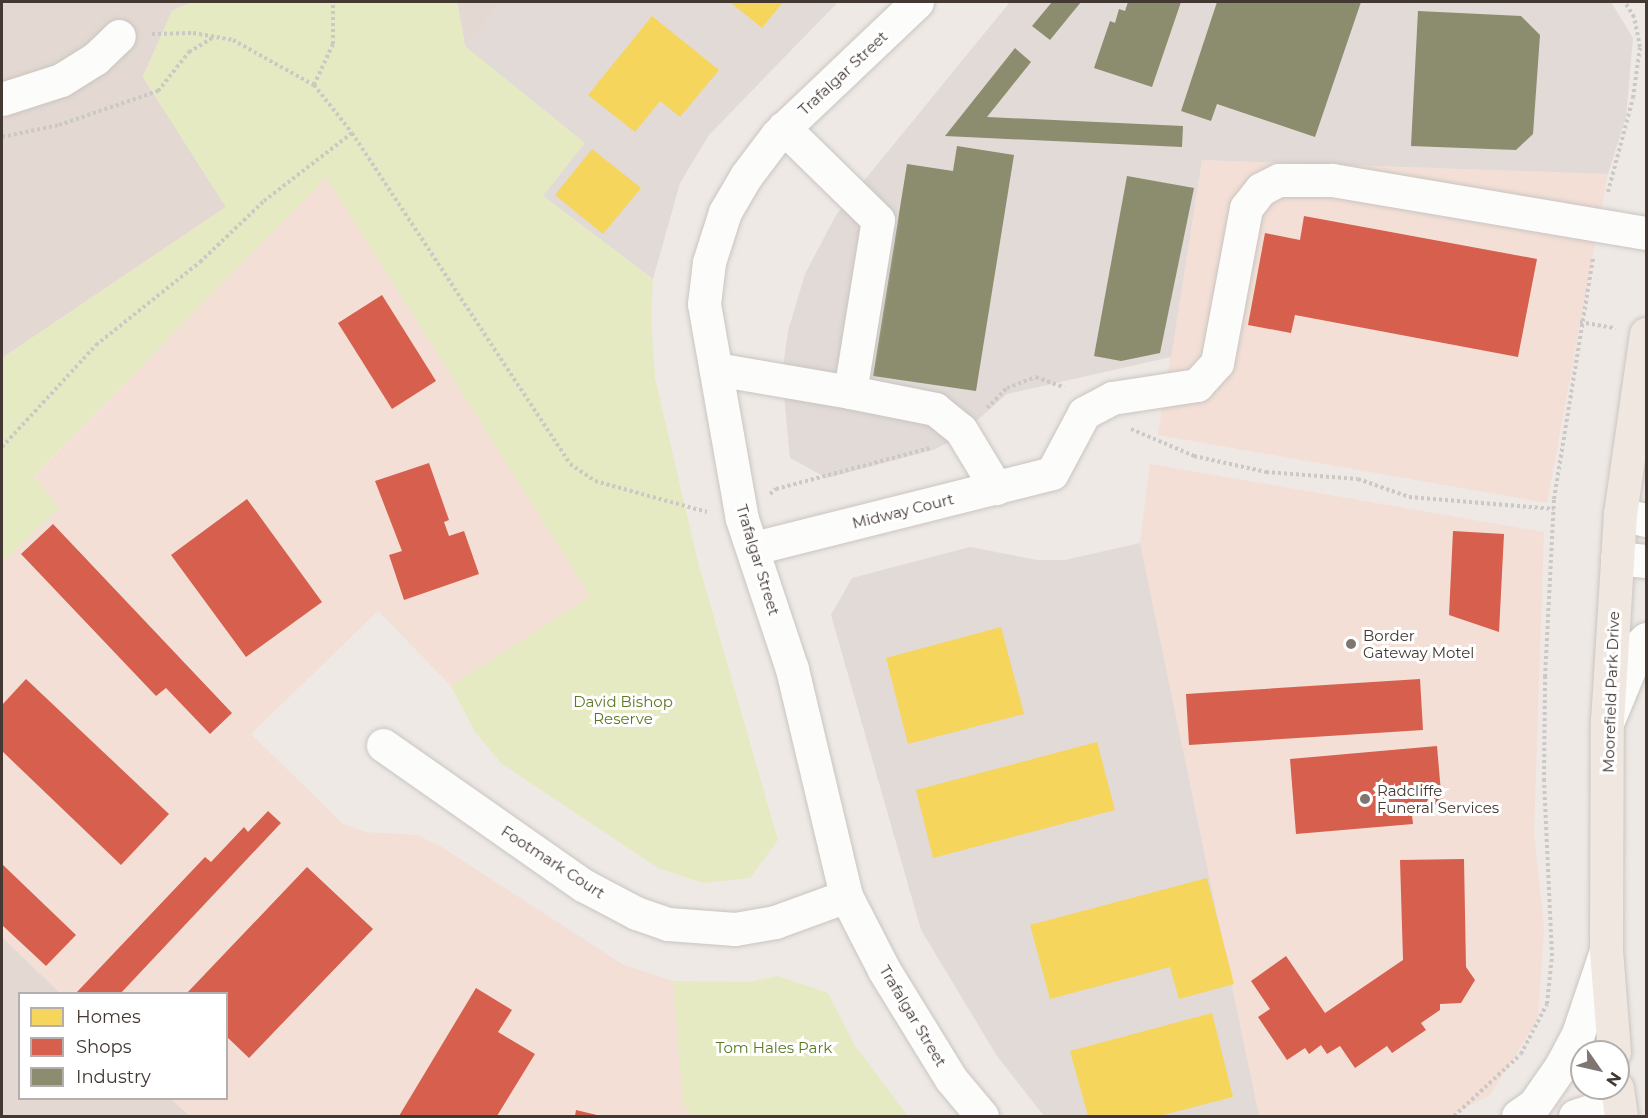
<!DOCTYPE html>
<html>
<head>
<meta charset="utf-8">
<style>
	body { margin:0 }
	#map { position:relative; width:1648px; height:1118px; overflow:hidden; background:#eee9e5; font-family:Montserrat,sans-serif }
	div>[style] { position:absolute }
	.residential>* { inset:0; background:#e3d9d2 }
	.commercial>* { inset:0; background:#f3dfd6 }
	.industrial>* { inset:0; background:#e1dad6 }
	.green>* { inset:0; background:#e6eac2 }
	.homes>* { inset:0; background:#f6d55c }
	.shops>* { inset:0; background:#d6604d }
	.industry>* { inset:0; background:#8c8c6e }
	.path>* { height:4px; margin-top:-2px; transform-origin:0; background:repeating-linear-gradient(90deg,#ccc8c5 0 3px,transparent 0 6px) }
	.roads { filter:drop-shadow(0 0 2px #cac5c1) drop-shadow(0 0 2px #cac5c1) }
	.minor>* { height:33px; margin:-16.5px; padding:0 16.5px; transform-origin:16.5px; border-radius:16.5px; background:#fcfcfb }
	.major>* { height:33px; margin:-16.5px; padding:0 16.5px; transform-origin:16.5px; border-radius:16.5px; background:#f0e7e1 }
	.dots>* { width:16px; height:16px; translate:-50% -50%; box-sizing:border-box; border:3px solid #fff; border-radius:50% }
	span { translate:-50% -50%; white-space:nowrap; text-align:center; line-height:1.15; -webkit-text-stroke:6px #fff; paint-order:stroke }
	.street-label { font-size:15px; color:#433832 }
	.poi-label { font-size:15px; color:#433832 }
	.left { translate:0 -50%; text-align:left }
	.park-label { font-size:15px; color:#5b7822 }
	.frame { position:absolute; inset:0; border:3px solid #433832; pointer-events:none }
	.legend { position:absolute; left:18px; top:992px; width:210px; height:108px; box-sizing:border-box; background:#fff; border:2px solid #b4afad; margin:0; padding:8px 10px; list-style:none; font-size:18px; color:#433832 }
	.legend li { display:flex; align-items:center; gap:12px; height:30px }
	.legend b { width:30px; border:2px solid #b4afad }
	.north { position:absolute; left:1570px; top:1040px; width:60px; height:60px; box-sizing:border-box; background:#fff; border:2px solid #b4afad; border-radius:50%; rotate:124deg; font-size:16px; font-weight:700; line-height:24px; text-align:center; color:#433832 }
	.north::after { content:''; display:block; margin:auto; width:21px; height:27px; background:#7f7671; clip-path:polygon(50% 0,100% 100%,50% 72%,0 100%) }
</style>
</head>
<body>
<div id="map">
	<div class="residential">
		<i style="clip-path:polygon(2px 2px,193px 2px,172px 11px,143px 77px,226px 207px,2px 358px)"></i>
		<i style="clip-path:polygon(457px 2px,502px 2px,465px 46px)"></i>
		<i style="clip-path:polygon(2px 937px,60px 993px,20px 994px,20px 1098px,171px 1099px,190px 1116px,2px 1116px)"></i>
	</div>
	<div class="commercial">
		<i style="clip-path:polygon(1202px 160px,1608px 174px,1547px 503px,1158px 435px)"></i>
		<i style="clip-path:polygon(326px 176px,590px 596px,451px 686px,378px 611px,251px 734px,343px 824px,365px 832px,417px 835px,440px 846px,622px 964px,673px 981px,683px 1103px,692px 1116px,190px 1116px,171px 1099px,226px 1098px,226px 994px,60px 993px,2px 937px,2px 564px,59px 508px,34px 477px)"></i>
		<i style="clip-path:polygon(1150px 464px,1544px 532px,1534px 833px,1544px 928px,1538px 1019px,1490px 1095px,1449px 1116px,1259px 1116px,1140px 543px)"></i>
	</div>
	<div class="industrial">
		<i style="clip-path:polygon(502px 2px,838px 2px,709px 135px,680px 183px,653px 279px,543px 196px,465px 46px)"></i>
		<i style="clip-path:polygon(1010px 2px,1611px 2px,1633px 38px,1626px 117px,1608px 174px,1202px 160px,1171px 357px,1007px 394px,956px 439px,933px 450px,827px 478px,790px 458px,782px 374px,788px 331px,805px 274px,836px 215px)"></i>
		<i style="clip-path:polygon(1140px 543px,1259px 1116px,1044px 1116px,997px 1056px,921px 930px,831px 615px,852px 578px,970px 547px,1037px 560px,1065px 560px)"></i>
	</div>
	<div class="green">
		<i style="clip-path:polygon(193px 2px,457px 2px,465px 46px,585px 143px,543px 196px,653px 279px,651px 318px,655px 378px,698px 562px,778px 840px,750px 878px,703px 883px,658px 868px,502px 764px,475px 732px,451px 686px,590px 596px,326px 177px,34px 476px,59px 508px,2px 564px,2px 358px,226px 207px,143px 77px,172px 11px)"></i>
		<i style="clip-path:polygon(778px 976px,828px 993px,854px 1044px,908px 1116px,692px 1116px,683px 1103px,673px 981px,749px 982px)"></i>
	</div>
	<div class="homes">
		<i style="clip-path:polygon(730px 2px,783px 2px,762px 28px)"></i>
		<i style="clip-path:polygon(652px 16px,719px 70px,680px 117px,660px 101px,635px 132px,588px 95px)"></i>
		<i style="clip-path:polygon(592px 149px,641px 188px,603px 234px,555px 195px)"></i>
		<i style="clip-path:polygon(1001px 627px,1024px 714px,908px 744px,886px 658px)"></i>
		<i style="clip-path:polygon(1097px 742px,1115px 810px,933px 858px,916px 790px)"></i>
		<i style="clip-path:polygon(1207px 878px,1234px 984px,1179px 999px,1170px 967px,1050px 999px,1030px 925px)"></i>
		<i style="clip-path:polygon(1212px 1013px,1233px 1097px,1159px 1116px,1088px 1116px,1070px 1051px)"></i>
	</div>
	<div class="shops">
		<i style="clip-path:polygon(1304px 216px,1537px 259px,1518px 357px,1295px 315px,1291px 333px,1248px 325px,1265px 233px,1300px 240px)"></i>
		<i style="clip-path:polygon(382px 295px,436px 381px,392px 409px,338px 323px)"></i>
		<i style="clip-path:polygon(429px 463px,449px 520px,444px 522px,449px 536px,464px 531px,479px 574px,404px 600px,389px 555px,402px 551px,375px 481px)"></i>
		<i style="clip-path:polygon(247px 499px,322px 602px,246px 657px,171px 555px)"></i>
		<i style="clip-path:polygon(53px 524px,232px 713px,210px 734px,166px 688px,156px 696px,21px 554px)"></i>
		<i style="clip-path:polygon(1453px 531px,1504px 534px,1499px 632px,1449px 615px)"></i>
		<i style="clip-path:polygon(26px 679px,169px 814px,121px 865px,2px 751px,2px 705px)"></i>
		<i style="clip-path:polygon(1420px 679px,1423px 730px,1189px 745px,1186px 694px)"></i>
		<i style="clip-path:polygon(1437px 746px,1442px 804px,1411px 807px,1413px 824px,1296px 834px,1290px 759px)"></i>
		<i style="clip-path:polygon(268px 811px,281px 823px,120px 994px,77px 992px,205px 857px,211px 862px,244px 827px,248px 832px)"></i>
		<i style="clip-path:polygon(1464px 859px,1466px 967px,1475px 980px,1461px 1003px,1440px 1004px,1440px 1010px,1421px 1023px,1426px 1030px,1392px 1053px,1387px 1046px,1355px 1068px,1340px 1046px,1327px 1054px,1321px 1045px,1309px 1054px,1305px 1048px,1287px 1060px,1258px 1017px,1270px 1009px,1251px 981px,1286px 956px,1325px 1013px,1403px 960px,1400px 860px)"></i>
		<i style="clip-path:polygon(2px 864px,76px 935px,46px 966px,2px 925px)"></i>
		<i style="clip-path:polygon(307px 867px,373px 929px,249px 1058px,226px 1036px,226px 994px,186px 994px)"></i>
		<i style="clip-path:polygon(476px 988px,512px 1010px,498px 1032px,535px 1054px,497px 1116px,399px 1116px)"></i>
		<i style="clip-path:polygon(576px 1110px,601px 1116px,575px 1116px)"></i>
	</div>
	<div class="industry">
		<i style="clip-path:polygon(1052px 2px,1081px 2px,1050px 40px,1032px 26px)"></i>
		<i style="clip-path:polygon(1128px 2px,1181px 2px,1152px 87px,1094px 68px,1110px 21px,1115px 23px,1119px 9px,1125px 11px)"></i>
		<i style="clip-path:polygon(1217px 2px,1361px 2px,1315px 137px,1217px 104px,1211px 121px,1181px 111px)"></i>
		<i style="clip-path:polygon(1418px 11px,1521px 16px,1540px 35px,1533px 134px,1516px 150px,1411px 146px)"></i>
		<i style="clip-path:polygon(1015px 48px,1031px 62px,987px 117px,1183px 126px,1182px 147px,945px 136px)"></i>
		<i style="clip-path:polygon(957px 146px,1014px 155px,976px 391px,873px 376px,907px 164px,953px 171px)"></i>
		<i style="clip-path:polygon(1127px 176px,1194px 188px,1160px 353px,1121px 361px,1094px 356px)"></i>
	</div>
	<div class="path">
		<i style="left:152px;top:34px;width:41px;rotate:-1.4deg"></i>
		<i style="left:193px;top:33px;width:41px;rotate:9.9deg"></i>
		<i style="left:233px;top:40px;width:93px;rotate:29.1deg"></i>
		<i style="left:314px;top:85px;width:61px;rotate:51.6deg"></i>
		<i style="left:352px;top:133px;width:396px;rotate:56.6deg"></i>
		<i style="left:570px;top:464px;width:30px;rotate:34deg"></i>
		<i style="left:595px;top:481px;width:116px;rotate:15.5deg"></i>
		<i style="left:314px;top:85px;width:45px;rotate:-65.1deg"></i>
		<i style="left:333px;top:44px;width:42px;rotate:-90deg"></i>
		<i style="left:2px;top:137px;width:58px;rotate:-11.9deg"></i>
		<i style="left:59px;top:125px;width:105px;rotate:-19deg"></i>
		<i style="left:158px;top:91px;width:50px;rotate:-51.5deg"></i>
		<i style="left:189px;top:52px;width:29px;rotate:-31deg"></i>
		<i style="left:1608px;top:192px;width:97px;rotate:-75.1deg"></i>
		<i style="left:1633px;top:98px;width:51px;rotate:-82.2deg"></i>
		<i style="left:1640px;top:47px;width:31px;rotate:-101deg"></i>
		<i style="left:1634px;top:17px;width:17px;rotate:-121deg"></i>
		<i style="left:1580px;top:322px;width:36px;rotate:10deg"></i>
		<i style="left:987px;top:408px;width:28px;rotate:-45deg"></i>
		<i style="left:1007px;top:388px;width:31px;rotate:-21deg"></i>
		<i style="left:1036px;top:377px;width:30px;rotate:20deg"></i>
		<i style="left:1131px;top:429px;width:69px;rotate:23.2deg"></i>
		<i style="left:1194px;top:456px;width:74px;rotate:12.5deg"></i>
		<i style="left:1266px;top:472px;width:92px;rotate:4.4deg"></i>
		<i style="left:1358px;top:479px;width:54px;rotate:19.4deg"></i>
		<i style="left:1409px;top:497px;width:145px;rotate:4.7deg"></i>
		<i style="left:2px;top:447px;width:139px;rotate:-47.3deg"></i>
		<i style="left:96px;top:345px;width:133px;rotate:-38.6deg"></i>
		<i style="left:200px;top:262px;width:88px;rotate:-43.6deg"></i>
		<i style="left:264px;top:201px;width:111px;rotate:-37.7deg"></i>
		<i style="left:770px;top:494px;width:8px;rotate:-40deg"></i>
		<i style="left:776px;top:489px;width:159px;rotate:-14.9deg"></i>
		<i style="left:1454px;top:1116px;width:91px;rotate:-42.8deg"></i>
		<i style="left:1521px;top:1054px;width:56px;rotate:-62.5deg"></i>
		<i style="left:1547px;top:1004px;width:48px;rotate:-84.1deg"></i>
		<i style="left:1552px;top:956px;width:175px;rotate:-92.6deg"></i>
		<i style="left:1544px;top:781px;width:104px;rotate:-89.4deg"></i>
		<i style="left:1545px;top:677px;width:178px;rotate:-87.1deg"></i>
		<i style="left:1554px;top:499px;width:244px;rotate:-80.8deg"></i>
	</div>
	<div class="roads">
		<div class="minor">
			<i style="left:917px;top:2px;width:193px;rotate:136.5deg"></i>
			<i style="left:777px;top:135px;width:51px;rotate:127.1deg"></i>
			<i style="left:746px;top:176px;width:42px;rotate:120.3deg"></i>
			<i style="left:725px;top:212px;width:52px;rotate:107.7deg"></i>
			<i style="left:709px;top:262px;width:42px;rotate:96.8deg"></i>
			<i style="left:704px;top:304px;width:218px;rotate:80deg"></i>
			<i style="left:742px;top:519px;width:158px;rotate:71.6deg"></i>
			<i style="left:792px;top:669px;width:233px;rotate:76.6deg"></i>
			<i style="left:846px;top:896px;width:83px;rotate:62.8deg"></i>
			<i style="left:884px;top:970px;width:128px;rotate:58.4deg"></i>
			<i style="left:951px;top:1079px;width:48px;rotate:50deg"></i>
			<i style="left:2px;top:99px;width:62px;rotate:-17.9deg"></i>
			<i style="left:61px;top:80px;width:40px;rotate:-32deg"></i>
			<i style="left:95px;top:59px;width:33px;rotate:-44deg"></i>
			<i style="left:716px;top:369px;width:136px;rotate:9.7deg"></i>
			<i style="left:850px;top:392px;width:174px;rotate:-80.8deg"></i>
			<i style="left:878px;top:220px;width:132px;rotate:-135.6deg"></i>
			<i style="left:850px;top:392px;width:87px;rotate:11.3deg"></i>
			<i style="left:935px;top:409px;width:33px;rotate:39deg"></i>
			<i style="left:961px;top:430px;width:68px;rotate:58.9deg"></i>
			<i style="left:1620px;top:514px;width:27px;rotate:13deg"></i>
			<i style="left:754px;top:548px;width:307px;rotate:-14.1deg"></i>
			<i style="left:1052px;top:473px;width:68px;rotate:-61.9deg"></i>
			<i style="left:1084px;top:413px;width:32px;rotate:-28deg"></i>
			<i style="left:1112px;top:398px;width:86px;rotate:-8.7deg"></i>
			<i style="left:1197px;top:385px;width:30px;rotate:-48deg"></i>
			<i style="left:1217px;top:363px;width:158px;rotate:-79.4deg"></i>
			<i style="left:1246px;top:208px;width:24px;rotate:-52deg"></i>
			<i style="left:1261px;top:189px;width:20px;rotate:-27deg"></i>
			<i style="left:1279px;top:180px;width:53px"></i>
			<i style="left:1332px;top:180px;width:318px;rotate:9.6deg"></i>
			<i style="left:1617px;top:558px;width:29px;rotate:6deg"></i>
			<i style="left:1609px;top:718px;width:78px;rotate:-67.4deg"></i>
			<i style="left:1639px;top:646px;width:10px;rotate:-45deg"></i>
			<i style="left:383px;top:745px;width:244px;rotate:35deg"></i>
			<i style="left:583px;top:885px;width:60px;rotate:27.8deg"></i>
			<i style="left:636px;top:913px;width:34px;rotate:19deg"></i>
			<i style="left:668px;top:924px;width:67px;rotate:4.3deg"></i>
			<i style="left:735px;top:929px;width:41px;rotate:-9.9deg"></i>
			<i style="left:775px;top:922px;width:76px;rotate:-20.1deg"></i>
			<i style="left:1518px;top:1116px;width:19px;rotate:-35deg"></i>
			<i style="left:1534px;top:1105px;width:47px;rotate:-55.3deg"></i>
			<i style="left:1561px;top:1066px;width:36px;rotate:-62deg"></i>
			<i style="left:1578px;top:1034px;width:88px;rotate:-71.4deg"></i>
			<i style="left:1575px;top:1116px;width:45px;rotate:-18deg"></i>
		</div>
		<div class="major">
			<i style="left:1614px;top:1052px;width:101px;rotate:-94.5deg"></i>
			<i style="left:1606px;top:951px;width:230px;rotate:-89.8deg"></i>
			<i style="left:1607px;top:721px;width:207px;rotate:-86.4deg"></i>
			<i style="left:1620px;top:514px;width:182px;rotate:-81.8deg"></i>
			<i style="left:1617px;top:1088px;width:28px;rotate:82deg"></i>
		</div>
	</div>
	<div class="dots">
		<i style="left:1351px;top:644px;background:#7f7671"></i>
		<i style="left:1365px;top:799px;background:#7f7671"></i>
	</div>
	<div class="street-label">
		<span style="left:843px;top:73px;rotate:-43deg">Trafalgar Street</span>
		<span style="left:903px;top:511px;rotate:-14deg">Midway Court</span>
		<span style="left:758px;top:560px;rotate:73deg">Trafalgar Street</span>
		<span style="left:1611px;top:692px;rotate:-88deg">Moorefield Park Drive</span>
		<span style="left:553px;top:862px;rotate:33deg">Footmark Court</span>
		<span style="left:913px;top:1016px;rotate:59deg">Trafalgar Street</span>
	</div>
	<div class="poi-label">
		<span class="left" style="left:1363px;top:644px">Border<br>Gateway Motel</span>
		<span class="left" style="left:1377px;top:799px">Radcliffe<br>Funeral Services</span>
	</div>
	<div class="park-label">
		<span style="left:623px;top:710px">David Bishop<br>Reserve</span>
		<span style="left:774px;top:1048px">Tom Hales Park</span>
	</div>
	<div class="frame"></div>
	<ul class="legend">
	<li><b style="height:16px;background:#f6d55c"></b>Homes</li>
	<li><b style="height:16px;background:#d6604d"></b>Shops</li>
	<li><b style="height:16px;background:#8c8c6e"></b>Industry</li>
	</ul>
	<div class="north">N</div>
</div>
</body>
</html>
